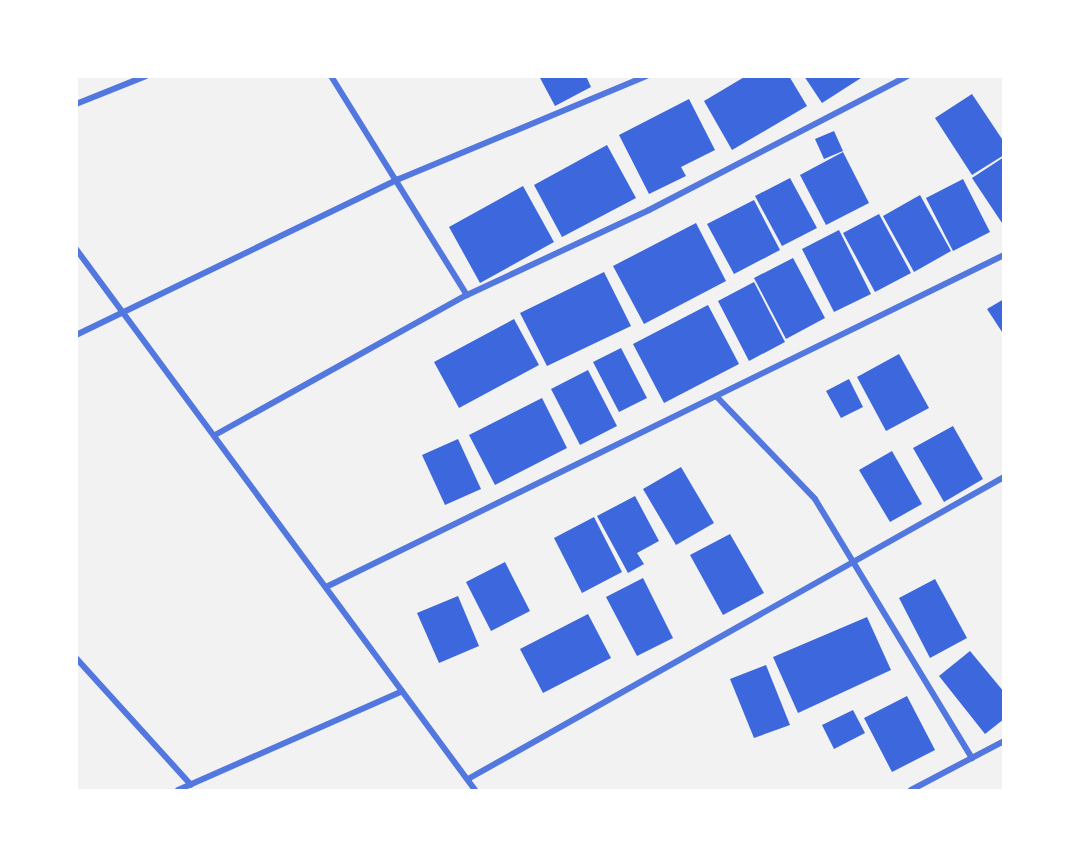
<!DOCTYPE html>
<html>
<head>
<meta charset="utf-8">
<style>
	body { margin:0 }
	#map { position:relative; width:1080px; height:867px; overflow:hidden; background:#f2f2f2; font-family:"Roboto Serif",serif }
	div>[style] { position:absolute }
	.building>* { inset:0; background:#3d67dc }
	.minor>* { height:6px; margin:-3px; padding:0 3px; transform-origin:3px; border-radius:3px; background:#5277de }
	span { translate:-50% -50%; white-space:nowrap; text-align:center; line-height:1.15; -webkit-text-stroke:4.5px #fff; paint-order:stroke }
	.frame { position:absolute; inset:0; border:78px solid #fff; pointer-events:none }
</style>
</head>
<body>
<div id="map">
	<div class="building">
		<i style="clip-path:polygon(539px 76px,586px 76px,591px 87px,555px 106px)"></i>
		<i style="clip-path:polygon(746px 76px,789px 76px,807px 106px,732px 150px,704px 101px)"></i>
		<i style="clip-path:polygon(804px 76px,860px 76px,861px 78px,822px 103px)"></i>
		<i style="clip-path:polygon(972px 94px,1004px 142px,1004px 155px,972px 175px,935px 118px)"></i>
		<i style="clip-path:polygon(689px 99px,715px 150px,681px 167px,686px 176px,649px 194px,619px 135px)"></i>
		<i style="clip-path:polygon(834px 131px,843px 151px,824px 159px,815px 139px)"></i>
		<i style="clip-path:polygon(607px 145px,636px 198px,562px 237px,534px 185px)"></i>
		<i style="clip-path:polygon(843px 152px,869px 203px,826px 225px,800px 175px)"></i>
		<i style="clip-path:polygon(1004px 157px,1004px 226px,972px 178px)"></i>
		<i style="clip-path:polygon(790px 178px,817px 228px,782px 246px,755px 196px)"></i>
		<i style="clip-path:polygon(963px 179px,990px 232px,953px 251px,926px 198px)"></i>
		<i style="clip-path:polygon(523px 186px,554px 242px,480px 283px,449px 227px)"></i>
		<i style="clip-path:polygon(920px 195px,951px 251px,914px 272px,883px 216px)"></i>
		<i style="clip-path:polygon(754px 200px,780px 250px,734px 274px,707px 224px)"></i>
		<i style="clip-path:polygon(879px 214px,911px 273px,875px 292px,843px 233px)"></i>
		<i style="clip-path:polygon(696px 223px,726px 281px,644px 324px,613px 266px)"></i>
		<i style="clip-path:polygon(839px 230px,871px 294px,834px 312px,802px 249px)"></i>
		<i style="clip-path:polygon(793px 258px,825px 318px,786px 339px,754px 278px)"></i>
		<i style="clip-path:polygon(604px 272px,631px 326px,547px 366px,520px 313px)"></i>
		<i style="clip-path:polygon(754px 282px,785px 342px,749px 361px,718px 301px)"></i>
		<i style="clip-path:polygon(1004px 299px,1004px 335px,987px 309px)"></i>
		<i style="clip-path:polygon(708px 305px,739px 364px,664px 403px,633px 344px)"></i>
		<i style="clip-path:polygon(514px 319px,539px 365px,459px 408px,434px 362px)"></i>
		<i style="clip-path:polygon(621px 348px,647px 398px,619px 412px,593px 362px)"></i>
		<i style="clip-path:polygon(899px 354px,929px 408px,886px 431px,857px 377px)"></i>
		<i style="clip-path:polygon(588px 370px,617px 426px,580px 445px,551px 389px)"></i>
		<i style="clip-path:polygon(849px 379px,863px 407px,841px 418px,826px 391px)"></i>
		<i style="clip-path:polygon(542px 398px,567px 448px,495px 485px,469px 435px)"></i>
		<i style="clip-path:polygon(953px 426px,983px 479px,944px 502px,913px 448px)"></i>
		<i style="clip-path:polygon(458px 439px,481px 489px,445px 505px,422px 455px)"></i>
		<i style="clip-path:polygon(892px 451px,922px 504px,890px 522px,859px 470px)"></i>
		<i style="clip-path:polygon(681px 467px,714px 523px,676px 545px,643px 489px)"></i>
		<i style="clip-path:polygon(635px 496px,659px 541px,637px 553px,644px 564px,628px 573px,597px 516px)"></i>
		<i style="clip-path:polygon(594px 517px,622px 572px,582px 593px,554px 538px)"></i>
		<i style="clip-path:polygon(730px 534px,764px 593px,723px 615px,690px 555px)"></i>
		<i style="clip-path:polygon(505px 562px,530px 611px,491px 631px,466px 582px)"></i>
		<i style="clip-path:polygon(643px 578px,673px 638px,637px 656px,606px 597px)"></i>
		<i style="clip-path:polygon(935px 579px,967px 638px,930px 658px,899px 598px)"></i>
		<i style="clip-path:polygon(458px 596px,479px 646px,439px 663px,417px 613px)"></i>
		<i style="clip-path:polygon(588px 614px,611px 658px,543px 693px,520px 649px)"></i>
		<i style="clip-path:polygon(867px 617px,891px 670px,798px 713px,773px 657px)"></i>
		<i style="clip-path:polygon(970px 651px,1004px 692px,1004px 719px,985px 734px,939px 676px)"></i>
		<i style="clip-path:polygon(766px 665px,790px 725px,754px 738px,730px 679px)"></i>
		<i style="clip-path:polygon(907px 696px,935px 750px,892px 772px,864px 718px)"></i>
		<i style="clip-path:polygon(853px 710px,865px 733px,834px 749px,822px 725px)"></i>
	</div>
	<div class="minor">
		<i style="left:331px;top:76px;width:258px;rotate:58.2deg"></i>
		<i style="left:76px;top:104px;width:75px;rotate:-21.8deg"></i>
		<i style="left:76px;top:249px;width:672px;rotate:53.59deg"></i>
		<i style="left:76px;top:335px;width:359px;rotate:-25.8deg"></i>
		<i style="left:399px;top:179px;width:268px;rotate:-22.6deg"></i>
		<i style="left:717px;top:397px;width:141px;rotate:46.1deg"></i>
		<i style="left:815px;top:499px;width:303px;rotate:58.8deg"></i>
		<i style="left:215px;top:435px;width:288px;rotate:-29.1deg"></i>
		<i style="left:467px;top:295px;width:201px;rotate:-25deg"></i>
		<i style="left:649px;top:210px;width:291px;rotate:-27.4deg"></i>
		<i style="left:326px;top:587px;width:755px;rotate:-26.09deg"></i>
		<i style="left:76px;top:658px;width:171px;rotate:47.8deg"></i>
		<i style="left:468px;top:779px;width:615px;rotate:-29.4deg"></i>
		<i style="left:178px;top:790px;width:245px;rotate:-23.8deg"></i>
		<i style="left:911px;top:790px;width:105px;rotate:-27.8deg"></i>
	</div>
	<div class="frame"></div>
</div>
</body>
</html>
